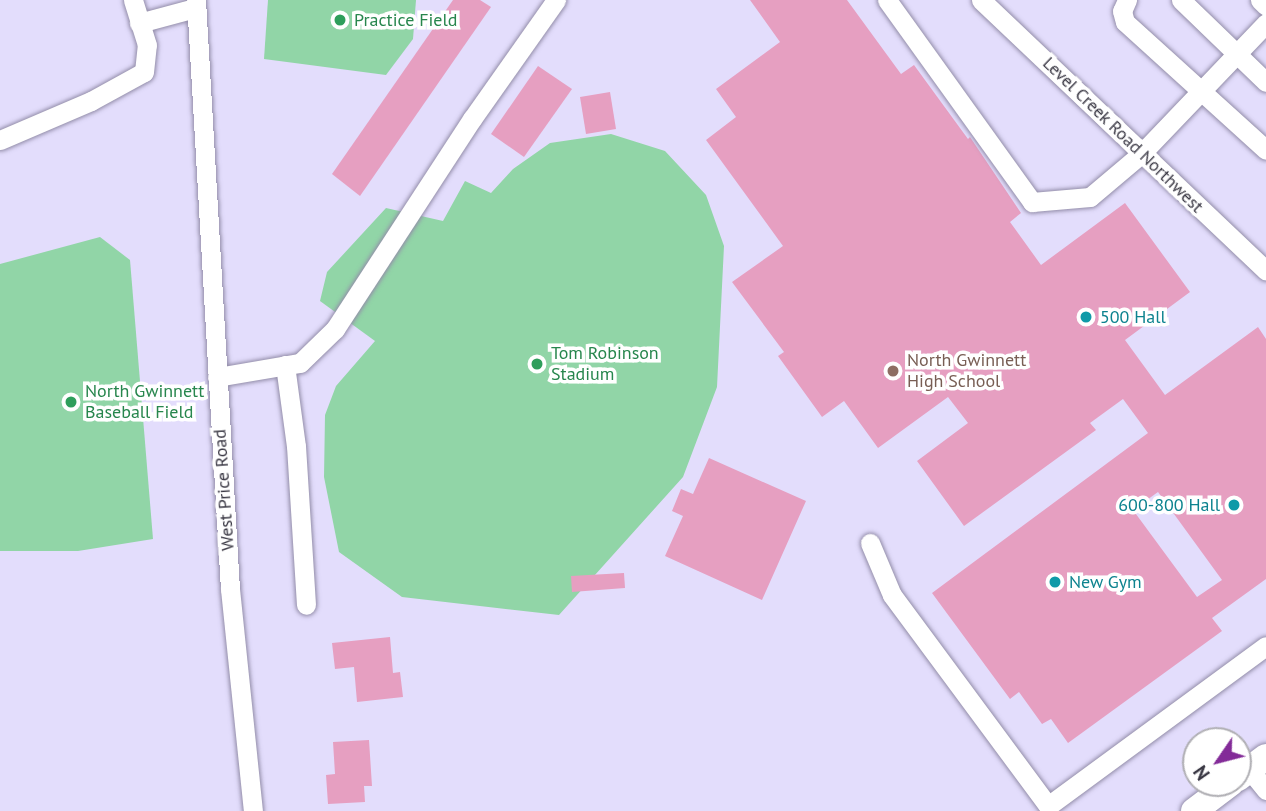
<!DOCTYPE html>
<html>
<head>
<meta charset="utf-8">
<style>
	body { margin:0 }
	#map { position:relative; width:1266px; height:811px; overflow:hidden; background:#e3ddfc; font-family:"PT Sans",sans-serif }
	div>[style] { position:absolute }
	.green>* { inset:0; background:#91d5a7 }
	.building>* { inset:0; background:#e69fc1 }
	.roads { filter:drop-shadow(0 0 2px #938da9) drop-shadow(0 0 2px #938da9) }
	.minor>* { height:19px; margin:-9.5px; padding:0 9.5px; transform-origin:9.5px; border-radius:9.5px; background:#fff }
	.major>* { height:26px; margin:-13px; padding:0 13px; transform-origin:13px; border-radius:13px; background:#fff }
	.dots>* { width:19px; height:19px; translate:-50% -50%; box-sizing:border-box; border:4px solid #fff; border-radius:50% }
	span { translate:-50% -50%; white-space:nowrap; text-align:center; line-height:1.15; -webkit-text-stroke:7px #fff; paint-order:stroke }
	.leisure-label { font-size:18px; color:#27864d }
	.left { translate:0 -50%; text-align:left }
	.street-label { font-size:18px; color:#3a3844 }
	.culture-label { font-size:18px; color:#0d838f }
	.right { translate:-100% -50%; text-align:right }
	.education-label { font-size:18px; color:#785e54 }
	.north { position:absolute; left:1182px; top:727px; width:70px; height:70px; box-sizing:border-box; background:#fff; border:2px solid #b0afb4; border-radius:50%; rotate:235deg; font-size:19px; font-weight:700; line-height:28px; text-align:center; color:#3a3844 }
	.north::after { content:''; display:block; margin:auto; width:24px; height:32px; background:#832b98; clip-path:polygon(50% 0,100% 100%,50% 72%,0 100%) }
</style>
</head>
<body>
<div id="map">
	<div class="green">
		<i style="clip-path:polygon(268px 0,416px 0,413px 39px,386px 75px,264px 59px)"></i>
		<i style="clip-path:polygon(611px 134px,665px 151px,706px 195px,724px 246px,717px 387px,683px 477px,559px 615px,402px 597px,339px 552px,324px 477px,325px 415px,336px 386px,375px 341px,320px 301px,327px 272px,386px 208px,443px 221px,465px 181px,491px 193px,513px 169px,550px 143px)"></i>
		<i style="clip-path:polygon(100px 237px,130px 260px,153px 539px,78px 551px,0 551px,0 264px)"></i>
	</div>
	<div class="building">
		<i style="clip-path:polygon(453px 0,480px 0,491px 7px,360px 196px,332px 174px)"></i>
		<i style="clip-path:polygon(evenodd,750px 0,847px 0,901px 74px,914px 65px,968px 139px,970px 137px,1021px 213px,1010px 222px,1041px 265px,1125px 203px,1190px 292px,1125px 340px,1165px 395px,1258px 327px,1266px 339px,1266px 579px,1212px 618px,1222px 631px,1068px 743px,1051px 719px,1042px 724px,1019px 692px,1010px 699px,932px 593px,1148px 433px,1123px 399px,1090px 423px,1096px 430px,964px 526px,917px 461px,968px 423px,948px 397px,878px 448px,844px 401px,822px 417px,778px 356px,784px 352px,732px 282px,783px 246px,706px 140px,736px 117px,716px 89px,780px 42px,750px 0,1158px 492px,1222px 580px,1197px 597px,1133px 510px,1158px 492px)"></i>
		<i style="clip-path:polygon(538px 66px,572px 89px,524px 157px,491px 134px)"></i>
		<i style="clip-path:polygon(610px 92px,616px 129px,586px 134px,580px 97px)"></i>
		<i style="clip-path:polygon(709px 458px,806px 501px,762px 600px,665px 556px,683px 516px,672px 511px,681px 489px,693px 494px)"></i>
		<i style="clip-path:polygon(624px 573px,625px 588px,572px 592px,571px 576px)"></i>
		<i style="clip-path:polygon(390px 637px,393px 673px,400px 672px,403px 697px,357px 702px,354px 667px,335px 669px,332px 643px)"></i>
		<i style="clip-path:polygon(369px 740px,372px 786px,364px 786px,365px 802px,328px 804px,326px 775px,335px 774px,333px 742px)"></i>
	</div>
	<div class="roads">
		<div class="minor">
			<i style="left:196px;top:0;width:590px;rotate:86.7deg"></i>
			<i style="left:230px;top:589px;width:223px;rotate:84.1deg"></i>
			<i style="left:887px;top:0;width:249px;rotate:54.3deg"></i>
			<i style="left:1032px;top:202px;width:58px;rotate:-4.9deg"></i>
			<i style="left:1090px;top:197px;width:67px;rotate:-40.1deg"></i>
			<i style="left:1141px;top:154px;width:181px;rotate:-46.3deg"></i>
			<i style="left:981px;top:0;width:393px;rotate:43.5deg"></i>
			<i style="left:1127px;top:0;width:12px;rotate:114deg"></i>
			<i style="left:1122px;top:11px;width:11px;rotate:75deg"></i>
			<i style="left:1125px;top:22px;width:190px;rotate:42.2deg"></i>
			<i style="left:1181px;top:0;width:118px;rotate:44deg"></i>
			<i style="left:1260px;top:0;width:8px;rotate:45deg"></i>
			<i style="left:139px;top:23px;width:58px;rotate:-15deg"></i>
			<i style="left:0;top:140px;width:99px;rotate:-23.2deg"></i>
			<i style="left:91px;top:101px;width:60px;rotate:-28.7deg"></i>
			<i style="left:144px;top:72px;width:27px;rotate:-84deg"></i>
			<i style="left:147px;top:45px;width:47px;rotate:-107.3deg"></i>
			<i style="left:285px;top:365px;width:82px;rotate:82.3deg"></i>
			<i style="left:296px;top:446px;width:159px;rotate:86.4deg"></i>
			<i style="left:217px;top:377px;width:84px;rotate:-9.6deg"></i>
			<i style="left:300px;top:363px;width:49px;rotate:-44.2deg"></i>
			<i style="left:335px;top:329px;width:251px;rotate:-56.9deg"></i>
			<i style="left:472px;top:119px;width:146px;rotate:-54.8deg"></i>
			<i style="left:870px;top:543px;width:56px;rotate:67.1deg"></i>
			<i style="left:892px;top:595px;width:262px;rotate:53.5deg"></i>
			<i style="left:1048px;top:806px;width:270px;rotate:-36.3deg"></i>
			<i style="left:1249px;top:769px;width:27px;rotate:51deg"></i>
		</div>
		<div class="major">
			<i style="left:1238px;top:778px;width:35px;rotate:-37deg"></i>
			<i style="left:1194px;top:811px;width:46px;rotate:-37.1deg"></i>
		</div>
	</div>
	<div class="dots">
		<i style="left:340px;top:20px;background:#2e9e5b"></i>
		<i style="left:1086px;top:317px;background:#0f9aa8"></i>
		<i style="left:537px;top:364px;background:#2e9e5b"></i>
		<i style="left:893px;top:371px;background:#8d6e63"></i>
		<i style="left:71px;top:402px;background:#2e9e5b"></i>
		<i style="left:1234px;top:505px;background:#0f9aa8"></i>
		<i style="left:1055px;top:582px;background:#0f9aa8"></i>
	</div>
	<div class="leisure-label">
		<span class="left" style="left:354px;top:20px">Practice Field</span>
		<span class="left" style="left:551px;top:364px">Tom Robinson<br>Stadium</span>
		<span class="left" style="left:85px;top:402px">North Gwinnett<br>Baseball Field</span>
	</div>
	<div class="street-label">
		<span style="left:1123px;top:135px;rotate:44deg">Level Creek Road Northwest</span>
		<span style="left:224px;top:490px;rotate:-94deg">West Price Road</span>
	</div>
	<div class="culture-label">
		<span class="left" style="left:1100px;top:317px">500 Hall</span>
		<span class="right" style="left:1220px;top:505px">600-800 Hall</span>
		<span class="left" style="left:1069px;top:582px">New Gym</span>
	</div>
	<div class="education-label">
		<span class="left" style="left:907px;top:371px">North Gwinnett<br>High School</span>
	</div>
	<div class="north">N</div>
</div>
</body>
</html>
